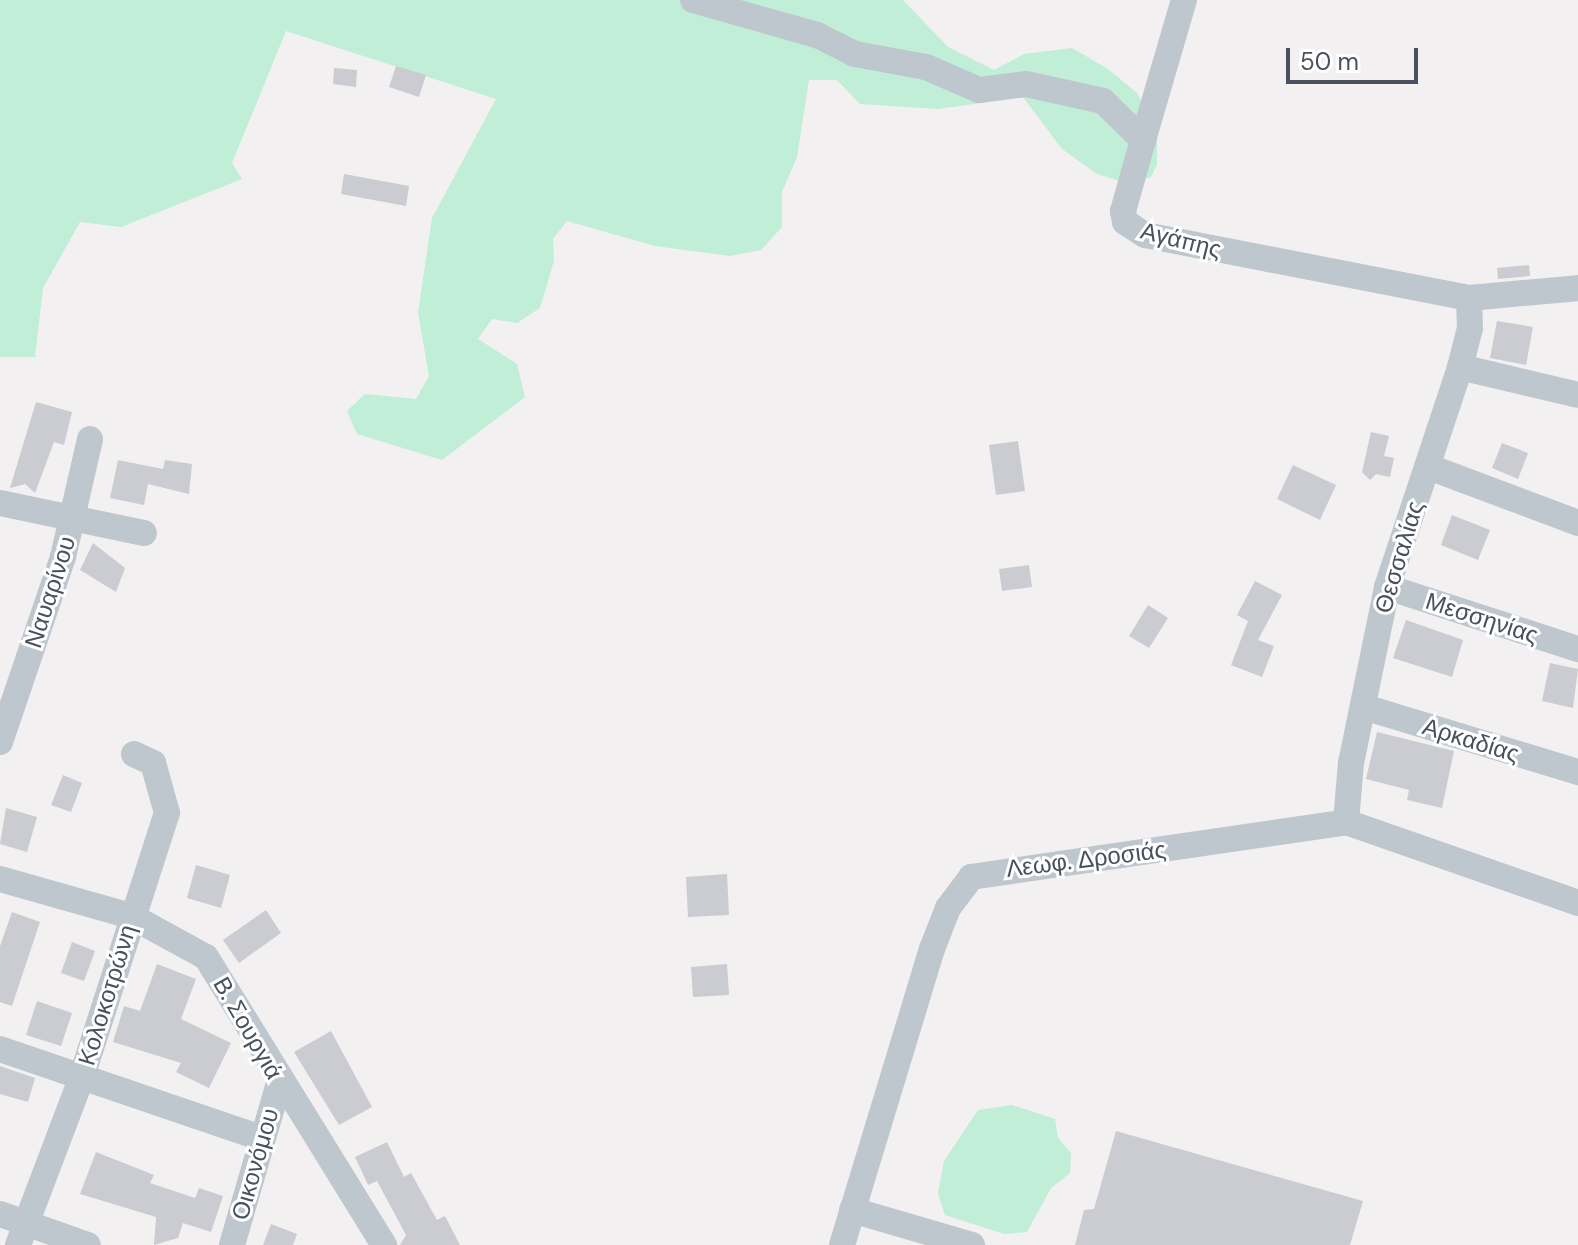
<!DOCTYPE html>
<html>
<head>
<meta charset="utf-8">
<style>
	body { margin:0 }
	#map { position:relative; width:1578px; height:1245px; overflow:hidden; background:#f2f0f0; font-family:"DM Sans",sans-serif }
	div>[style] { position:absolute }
	.green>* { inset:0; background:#c0eed6 }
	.building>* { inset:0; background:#caccd2 }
	.minor>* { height:26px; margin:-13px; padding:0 13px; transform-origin:13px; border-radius:13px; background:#bec6ce }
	span { translate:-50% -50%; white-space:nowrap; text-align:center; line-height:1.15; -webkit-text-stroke:6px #fff; paint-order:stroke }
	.street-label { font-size:24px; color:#48515d }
	.scale { position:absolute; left:1286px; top:48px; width:132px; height:36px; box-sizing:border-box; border:4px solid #48515d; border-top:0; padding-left:10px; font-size:24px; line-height:28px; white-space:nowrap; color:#48515d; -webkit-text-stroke:6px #fff; paint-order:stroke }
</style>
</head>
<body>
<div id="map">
	<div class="green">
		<i style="clip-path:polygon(0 0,903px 0,948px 47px,994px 70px,1024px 54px,1072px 48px,1108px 69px,1137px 93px,1157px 130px,1157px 164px,1151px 177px,1129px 184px,1097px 174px,1062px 149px,1023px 97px,938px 109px,860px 104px,837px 80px,809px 80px,797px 157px,782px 192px,782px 227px,761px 250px,730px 256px,655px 246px,567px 221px,553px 239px,554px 261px,540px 308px,517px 323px,492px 319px,478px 339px,517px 364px,525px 397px,442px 460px,357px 434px,347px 411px,365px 394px,416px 399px,429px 376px,418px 313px,432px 218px,496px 99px,286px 31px,232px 163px,242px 179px,121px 227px,80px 222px,43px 288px,35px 357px,0 357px)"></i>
		<i style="clip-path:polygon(1012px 1105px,1055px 1119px,1058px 1138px,1071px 1153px,1070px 1173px,1051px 1188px,1027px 1232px,1004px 1234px,945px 1215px,938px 1193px,944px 1161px,978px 1110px)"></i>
	</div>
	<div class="building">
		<i style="clip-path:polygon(396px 66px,426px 75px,419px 97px,389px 87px)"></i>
		<i style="clip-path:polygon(334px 68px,357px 70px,356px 87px,333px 84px)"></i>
		<i style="clip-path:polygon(344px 174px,409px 186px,406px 206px,341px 194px)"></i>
		<i style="clip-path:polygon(1529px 265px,1530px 276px,1498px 279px,1497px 268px)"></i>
		<i style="clip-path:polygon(1497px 321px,1533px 327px,1526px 365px,1490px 358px)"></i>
		<i style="clip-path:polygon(36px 402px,72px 412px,64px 445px,54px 442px,35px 493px,25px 484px,10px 488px)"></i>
		<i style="clip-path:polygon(1371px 432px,1389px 436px,1384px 456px,1394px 458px,1390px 477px,1376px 474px,1370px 480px,1362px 472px)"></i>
		<i style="clip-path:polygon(1018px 441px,1025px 491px,996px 495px,989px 445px)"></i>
		<i style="clip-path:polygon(1502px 443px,1528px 453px,1518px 479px,1492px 468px)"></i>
		<i style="clip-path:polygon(118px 460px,163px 469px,165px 460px,192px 464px,189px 494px,148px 484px,144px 505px,110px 498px)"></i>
		<i style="clip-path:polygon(1293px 465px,1336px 485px,1320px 520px,1277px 499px)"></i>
		<i style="clip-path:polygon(1452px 515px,1490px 530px,1478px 560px,1441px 545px)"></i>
		<i style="clip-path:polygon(93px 543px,125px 568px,116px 592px,80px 570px)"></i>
		<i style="clip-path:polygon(1029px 565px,1032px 587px,1002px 591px,999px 569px)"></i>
		<i style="clip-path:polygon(1255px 581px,1282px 595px,1258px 640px,1274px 646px,1262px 677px,1231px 665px,1248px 621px,1237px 615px)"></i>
		<i style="clip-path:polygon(1148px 605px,1168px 618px,1149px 648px,1129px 636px)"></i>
		<i style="clip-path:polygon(1406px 620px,1463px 640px,1452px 677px,1393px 658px)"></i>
		<i style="clip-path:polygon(1550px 663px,1578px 669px,1573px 708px,1542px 701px)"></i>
		<i style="clip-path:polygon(1377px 732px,1454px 751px,1442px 808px,1407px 800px,1409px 790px,1366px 779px)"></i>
		<i style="clip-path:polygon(63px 775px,82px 783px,71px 812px,51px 805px)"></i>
		<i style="clip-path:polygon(6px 808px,37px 817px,27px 852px,0 844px)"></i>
		<i style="clip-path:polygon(196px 865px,230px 875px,221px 908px,187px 898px)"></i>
		<i style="clip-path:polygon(727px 874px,729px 915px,688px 917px,686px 877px)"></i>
		<i style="clip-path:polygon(266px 910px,281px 933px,239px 963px,223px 940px)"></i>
		<i style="clip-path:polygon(12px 912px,40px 922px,12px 1006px,0 1002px,0 946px)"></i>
		<i style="clip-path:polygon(72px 942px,95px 951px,84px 981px,61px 973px)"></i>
		<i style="clip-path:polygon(157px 964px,196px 979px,181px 1019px,231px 1043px,209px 1088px,176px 1072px,181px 1063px,113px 1042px,124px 1006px,140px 1011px)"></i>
		<i style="clip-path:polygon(727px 964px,729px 995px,693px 997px,691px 967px)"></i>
		<i style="clip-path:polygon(37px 1001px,72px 1013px,61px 1046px,26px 1035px)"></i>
		<i style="clip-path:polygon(331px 1031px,372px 1107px,339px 1125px,294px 1052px)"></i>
		<i style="clip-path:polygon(0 1066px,35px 1078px,28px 1102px,0 1094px)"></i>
		<i style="clip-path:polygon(1116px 1131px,1363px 1201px,1350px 1245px,1075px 1245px,1084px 1210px,1094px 1209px)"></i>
		<i style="clip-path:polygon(387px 1142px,404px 1177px,411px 1173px,437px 1220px,445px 1216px,460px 1245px,400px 1245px,406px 1235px,377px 1181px,368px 1185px,355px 1157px)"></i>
		<i style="clip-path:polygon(96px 1152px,154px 1175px,150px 1183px,195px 1198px,199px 1188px,223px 1196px,211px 1232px,183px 1223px,178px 1238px,154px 1245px,156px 1217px,80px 1194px)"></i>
		<i style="clip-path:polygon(271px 1224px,297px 1234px,293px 1245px,263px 1245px)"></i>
	</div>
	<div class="minor">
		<i style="left:693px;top:0;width:129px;rotate:15.8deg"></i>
		<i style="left:817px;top:35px;width:42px;rotate:26.6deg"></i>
		<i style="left:855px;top:54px;width:72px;rotate:10.4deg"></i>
		<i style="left:926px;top:67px;width:58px;rotate:23.5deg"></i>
		<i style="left:979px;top:90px;width:47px;rotate:-7.3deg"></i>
		<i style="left:1026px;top:84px;width:79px;rotate:12.4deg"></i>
		<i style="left:1103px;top:101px;width:56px;rotate:44.3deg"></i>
		<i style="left:1143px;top:140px;width:74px;rotate:105.7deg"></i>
		<i style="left:1123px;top:211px;width:11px;rotate:80deg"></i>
		<i style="left:1125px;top:222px;width:24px;rotate:33deg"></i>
		<i style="left:1145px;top:235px;width:330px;rotate:11deg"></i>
		<i style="left:1469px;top:298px;width:109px;rotate:-5.2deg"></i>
		<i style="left:1143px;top:140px;width:146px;rotate:-73.7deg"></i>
		<i style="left:1460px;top:367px;width:121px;rotate:13.3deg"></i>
		<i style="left:1429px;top:467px;width:159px;rotate:20.6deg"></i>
		<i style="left:0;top:503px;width:147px;rotate:11.8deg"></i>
		<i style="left:1387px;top:587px;width:201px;rotate:18deg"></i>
		<i style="left:1364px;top:707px;width:224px;rotate:16.9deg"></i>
		<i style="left:0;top:742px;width:195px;rotate:-71.2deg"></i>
		<i style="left:63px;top:557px;width:121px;rotate:-77.1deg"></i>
		<i style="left:1346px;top:822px;width:59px;rotate:-85.2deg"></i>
		<i style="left:1351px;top:763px;width:180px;rotate:-78.4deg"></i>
		<i style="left:1387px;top:587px;width:232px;rotate:-71.6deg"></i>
		<i style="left:1460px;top:367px;width:40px;rotate:-75.6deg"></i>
		<i style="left:1470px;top:328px;width:30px;rotate:-92deg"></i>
		<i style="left:0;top:879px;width:136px;rotate:15.8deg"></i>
		<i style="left:131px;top:916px;width:85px;rotate:28.7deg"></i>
		<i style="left:206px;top:957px;width:339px;rotate:58.3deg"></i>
		<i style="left:0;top:1049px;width:276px;rotate:18.8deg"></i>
		<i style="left:852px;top:1210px;width:125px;rotate:16.3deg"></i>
		<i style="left:0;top:1214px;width:93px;rotate:19.4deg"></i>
		<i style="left:18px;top:1245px;width:178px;rotate:-69.2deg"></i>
		<i style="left:81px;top:1079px;width:280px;rotate:-72.1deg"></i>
		<i style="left:167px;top:813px;width:52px;rotate:-105.6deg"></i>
		<i style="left:153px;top:763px;width:21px;rotate:-155deg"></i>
		<i style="left:232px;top:1245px;width:169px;rotate:-73.8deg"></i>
		<i style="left:842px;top:1245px;width:309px;rotate:-73.1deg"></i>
		<i style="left:932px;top:949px;width:44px;rotate:-68.7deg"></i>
		<i style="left:948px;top:908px;width:39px;rotate:-53deg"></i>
		<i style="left:971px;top:877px;width:379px;rotate:-8.3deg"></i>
		<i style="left:1346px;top:822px;width:246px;rotate:19.2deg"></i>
	</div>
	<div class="street-label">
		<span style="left:1181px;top:240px;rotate:14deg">Αγάπης</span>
		<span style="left:1399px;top:557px;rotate:-73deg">Θεσσαλίας</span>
		<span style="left:50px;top:592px;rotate:-72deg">Ναυαρίνου</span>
		<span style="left:1482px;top:618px;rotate:18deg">Μεσσηνίας</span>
		<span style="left:1471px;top:740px;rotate:17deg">Αρκαδίας</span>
		<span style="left:1086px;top:859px;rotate:-7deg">Λεωφ. Δροσιάς</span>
		<span style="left:107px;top:995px;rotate:-73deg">Κολοκοτρώνη</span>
		<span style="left:248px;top:1028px;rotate:60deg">Β. Σουργιά</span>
		<span style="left:255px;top:1164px;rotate:-74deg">Οικονόμου</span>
	</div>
	<div class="scale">50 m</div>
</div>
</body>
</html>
